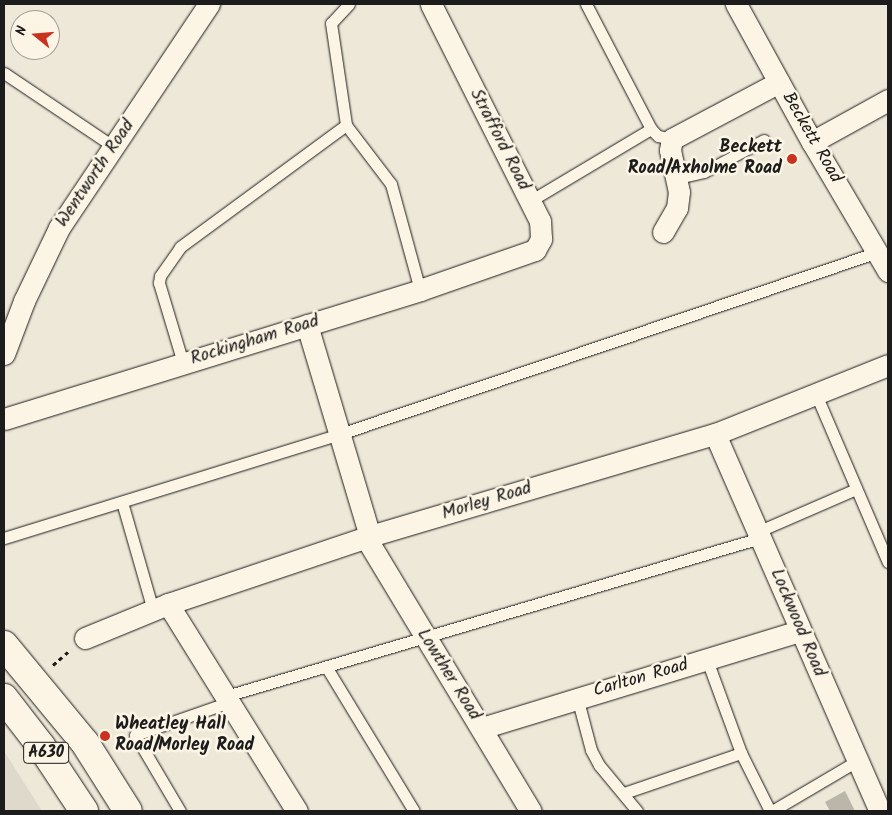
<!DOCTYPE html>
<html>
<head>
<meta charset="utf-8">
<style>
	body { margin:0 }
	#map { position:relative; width:892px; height:815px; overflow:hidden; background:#eee8d9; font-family:Kalam,sans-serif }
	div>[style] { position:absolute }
	.built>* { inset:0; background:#ded9cb }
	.building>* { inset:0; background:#bab6aa }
	.path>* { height:3px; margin-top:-1.5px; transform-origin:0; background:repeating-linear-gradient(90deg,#1c1c1c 0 4px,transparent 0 8px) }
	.roads { filter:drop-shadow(0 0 1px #1c1c1c) drop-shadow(0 0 1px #1c1c1c) }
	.lane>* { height:11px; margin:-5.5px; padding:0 5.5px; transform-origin:5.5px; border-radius:5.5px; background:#fcf5e5 }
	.street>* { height:21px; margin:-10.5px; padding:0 10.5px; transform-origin:10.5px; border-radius:10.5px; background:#fcf5e5 }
	.highway>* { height:28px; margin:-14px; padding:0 14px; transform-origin:14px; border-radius:14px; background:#fcf5e5 }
	.dots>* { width:14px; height:14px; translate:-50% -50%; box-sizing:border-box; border:2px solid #fcf5e5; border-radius:50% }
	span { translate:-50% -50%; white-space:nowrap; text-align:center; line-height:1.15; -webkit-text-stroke:5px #fcf5e5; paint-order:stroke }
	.shield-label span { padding:1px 4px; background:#fcf5e5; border:1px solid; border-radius:4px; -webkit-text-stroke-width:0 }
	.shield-label { font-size:16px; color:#1c1c1c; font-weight:700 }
	.street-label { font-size:18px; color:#1c1c1c }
	.poi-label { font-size:18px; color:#1c1c1c; font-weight:700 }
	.right { translate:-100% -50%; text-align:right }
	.left { translate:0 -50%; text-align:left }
	.frame { position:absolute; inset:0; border:5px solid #1c1c1c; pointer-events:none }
	.north { position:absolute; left:10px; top:10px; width:50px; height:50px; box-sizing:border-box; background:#fcf5e5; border:1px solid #a29e95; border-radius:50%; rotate:287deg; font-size:14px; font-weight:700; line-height:20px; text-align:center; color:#1c1c1c }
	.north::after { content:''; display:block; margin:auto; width:18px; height:22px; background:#c8321e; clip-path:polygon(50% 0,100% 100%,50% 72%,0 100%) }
</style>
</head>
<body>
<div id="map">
	<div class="built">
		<i style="clip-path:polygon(4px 751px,42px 811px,4px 811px)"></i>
	</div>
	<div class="building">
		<i style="clip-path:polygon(845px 791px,855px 811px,830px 811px,825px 802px)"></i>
	</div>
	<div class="path">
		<i style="left:53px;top:665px;width:21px;rotate:-41deg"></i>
	</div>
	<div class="roads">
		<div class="lane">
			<i style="left:349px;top:4px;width:26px;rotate:133deg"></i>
			<i style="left:331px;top:23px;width:103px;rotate:81.6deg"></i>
			<i style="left:346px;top:125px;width:74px;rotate:52.7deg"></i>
			<i style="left:391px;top:184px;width:110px;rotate:74.7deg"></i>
			<i style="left:586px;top:4px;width:141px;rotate:62.5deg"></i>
			<i style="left:651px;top:129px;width:10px;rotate:45deg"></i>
			<i style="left:658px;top:136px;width:14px;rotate:12deg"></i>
			<i style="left:4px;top:73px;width:133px;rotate:33.9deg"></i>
			<i style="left:678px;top:178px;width:27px;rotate:-13deg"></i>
			<i style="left:704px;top:172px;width:68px;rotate:-28.1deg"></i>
			<i style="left:530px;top:201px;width:141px;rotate:-30.8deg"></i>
			<i style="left:183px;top:363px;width:84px;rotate:-106.7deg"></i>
			<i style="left:159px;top:283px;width:7px;rotate:-82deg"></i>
			<i style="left:160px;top:276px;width:35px;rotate:-55deg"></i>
			<i style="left:180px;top:247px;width:206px;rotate:-36.3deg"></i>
			<i style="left:815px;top:392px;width:185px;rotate:66.8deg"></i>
			<i style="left:122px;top:502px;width:112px;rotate:74deg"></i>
			<i style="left:757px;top:532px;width:108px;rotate:-23.5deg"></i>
			<i style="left:4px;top:538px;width:352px;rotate:-17.2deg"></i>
			<i style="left:340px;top:434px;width:568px;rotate:-18.69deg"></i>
			<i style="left:707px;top:660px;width:99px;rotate:69.9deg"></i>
			<i style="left:741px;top:753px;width:65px;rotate:63.4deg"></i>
			<i style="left:327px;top:668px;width:167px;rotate:58.7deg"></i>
			<i style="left:226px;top:696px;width:557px;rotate:-16.48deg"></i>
			<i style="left:577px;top:697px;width:55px;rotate:75.2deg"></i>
			<i style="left:591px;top:750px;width:17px;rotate:62deg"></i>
			<i style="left:599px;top:765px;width:60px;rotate:50.4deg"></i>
			<i style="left:624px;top:793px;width:124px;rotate:-18.9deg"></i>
			<i style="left:180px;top:811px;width:88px;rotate:-120.6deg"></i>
			<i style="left:135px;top:735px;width:101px;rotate:-19.2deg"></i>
			<i style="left:772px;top:811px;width:99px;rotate:-30.5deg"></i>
		</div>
		<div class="street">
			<i style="left:736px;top:4px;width:158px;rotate:61.2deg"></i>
			<i style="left:812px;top:142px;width:150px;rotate:59.5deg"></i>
			<i style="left:812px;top:142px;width:87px;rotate:-28.9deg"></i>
			<i style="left:663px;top:232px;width:28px;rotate:-60deg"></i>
			<i style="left:677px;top:208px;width:16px;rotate:-83deg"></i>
			<i style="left:679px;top:192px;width:43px;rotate:-102.1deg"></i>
			<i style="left:670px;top:150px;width:11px;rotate:-80deg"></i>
			<i style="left:672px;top:139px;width:121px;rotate:-28deg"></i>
			<i style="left:307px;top:325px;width:220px;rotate:73.4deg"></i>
			<i style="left:4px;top:354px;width:57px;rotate:-69.3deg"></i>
			<i style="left:24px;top:301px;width:81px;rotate:-64.4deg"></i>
			<i style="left:59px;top:228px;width:270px;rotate:-56.2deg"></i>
			<i style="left:4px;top:419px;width:436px;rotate:-17.2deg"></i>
			<i style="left:420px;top:290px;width:122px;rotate:-19.2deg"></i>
			<i style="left:535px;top:250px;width:13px;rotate:-61deg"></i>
			<i style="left:541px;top:239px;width:18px;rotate:-93deg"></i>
			<i style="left:540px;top:221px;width:243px;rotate:-116.7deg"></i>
			<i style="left:715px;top:434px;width:412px;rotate:66.4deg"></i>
			<i style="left:366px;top:538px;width:319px;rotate:58.9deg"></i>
			<i style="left:168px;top:604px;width:244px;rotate:58.1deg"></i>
			<i style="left:85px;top:638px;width:90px;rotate:-22.3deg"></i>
			<i style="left:168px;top:604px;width:213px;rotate:-18.6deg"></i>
			<i style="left:370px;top:536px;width:360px;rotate:-16.5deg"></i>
			<i style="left:715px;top:434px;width:186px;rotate:-21.7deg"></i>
			<i style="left:482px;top:728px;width:332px;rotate:-17deg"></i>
		</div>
		<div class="highway">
			<i style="left:4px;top:645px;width:127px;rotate:50.4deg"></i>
			<i style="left:85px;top:743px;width:80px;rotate:57.7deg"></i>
			<i style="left:4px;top:698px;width:61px;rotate:52.4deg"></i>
			<i style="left:41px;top:746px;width:78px;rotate:56.5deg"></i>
		</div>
	</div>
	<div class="dots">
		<i style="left:792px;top:159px;background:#c8321e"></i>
		<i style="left:105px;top:736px;background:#c8321e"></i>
	</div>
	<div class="shield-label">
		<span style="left:46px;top:753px">A630</span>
	</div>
	<div class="street-label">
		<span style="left:811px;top:138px;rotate:60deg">Beckett Road</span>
		<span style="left:499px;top:140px;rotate:63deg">Strafford Road</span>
		<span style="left:96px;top:174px;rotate:-56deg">Wentworth Road</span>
		<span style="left:255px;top:341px;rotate:-17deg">Rockingham Road</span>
		<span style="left:487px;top:502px;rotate:-17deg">Morley Road</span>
		<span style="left:797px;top:623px;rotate:67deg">Lockwood Road</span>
		<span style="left:448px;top:675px;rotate:58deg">Lowther Road</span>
		<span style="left:641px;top:679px;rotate:-16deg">Carlton Road</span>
	</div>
	<div class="poi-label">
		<span class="right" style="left:782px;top:159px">Beckett<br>Road/Axholme Road</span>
		<span class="left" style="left:115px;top:736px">Wheatley Hall<br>Road/Morley Road</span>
	</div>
	<div class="frame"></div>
	<div class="north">N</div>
</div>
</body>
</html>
